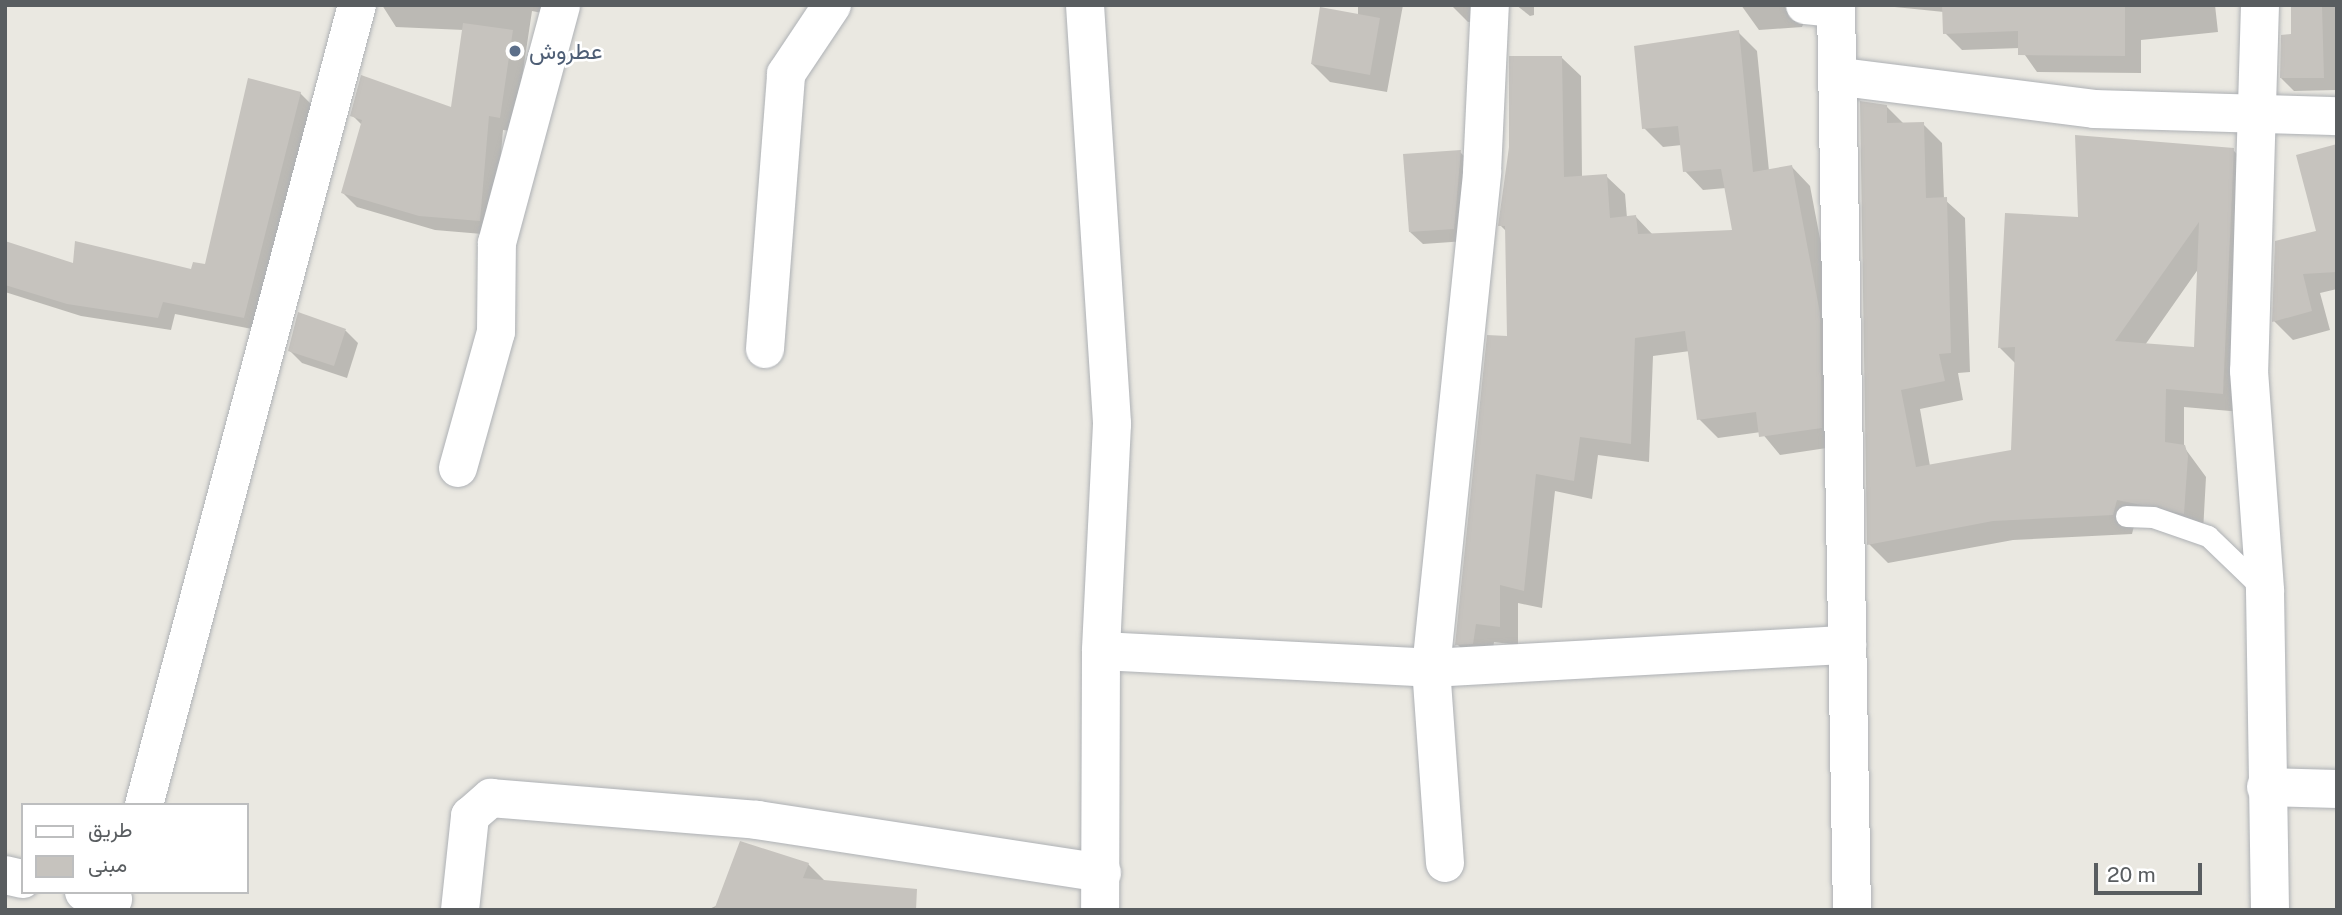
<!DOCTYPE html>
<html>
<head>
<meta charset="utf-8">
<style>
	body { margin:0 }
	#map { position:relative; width:2342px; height:915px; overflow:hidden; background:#eae8e1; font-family:"Public Sans",Vazirmatn,sans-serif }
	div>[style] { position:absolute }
	.shadow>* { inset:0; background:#0003 }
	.building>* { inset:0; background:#c6c3be }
	.roads { filter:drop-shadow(0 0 2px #aeb1b5) drop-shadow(0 0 2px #aeb1b5) }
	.service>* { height:21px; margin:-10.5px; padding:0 10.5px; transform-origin:10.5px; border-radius:10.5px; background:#fff }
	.minor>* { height:38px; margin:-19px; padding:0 19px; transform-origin:19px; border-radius:19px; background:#fff }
	.dots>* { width:19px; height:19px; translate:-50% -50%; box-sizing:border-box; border:4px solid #fff; border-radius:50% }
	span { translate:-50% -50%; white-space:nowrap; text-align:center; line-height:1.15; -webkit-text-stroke:5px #fff; paint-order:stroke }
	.service-label { font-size:23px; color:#4e5e75 }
	.left { translate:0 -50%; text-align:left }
	.frame { position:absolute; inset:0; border:7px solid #595d60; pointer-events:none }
	.legend { position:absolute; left:21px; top:803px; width:228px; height:91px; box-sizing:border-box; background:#fff; border:2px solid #bdbebf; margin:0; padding:9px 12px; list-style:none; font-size:21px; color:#595d60 }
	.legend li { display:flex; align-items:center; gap:14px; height:35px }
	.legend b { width:35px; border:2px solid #bdbebf }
	.scale { position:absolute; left:2094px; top:863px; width:108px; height:32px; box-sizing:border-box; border:4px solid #595d60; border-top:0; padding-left:9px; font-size:21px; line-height:24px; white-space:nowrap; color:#595d60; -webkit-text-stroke:5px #fff; paint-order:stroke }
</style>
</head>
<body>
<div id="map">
	<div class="shadow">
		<i style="clip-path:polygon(382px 5px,543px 5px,542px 13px,532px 11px,514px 131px,503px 130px,494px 235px,435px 230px,357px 207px,343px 193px,362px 125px,352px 115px,452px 109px,464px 30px,396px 27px)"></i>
		<i style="clip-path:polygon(1358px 5px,1403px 5px,1387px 92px,1330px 82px,1312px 64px,1358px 16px)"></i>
		<i style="clip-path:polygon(1451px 5px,1496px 5px,1486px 20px,1468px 22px)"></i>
		<i style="clip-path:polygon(1516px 5px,1534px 5px,1534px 15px,1530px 16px)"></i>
		<i style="clip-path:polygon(1741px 5px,1811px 5px,1802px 27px,1759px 30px)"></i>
		<i style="clip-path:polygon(1875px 5px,2215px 5px,2218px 32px,2141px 40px,2141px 73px,2037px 72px,2020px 48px,1962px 50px,1945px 33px,1944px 12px)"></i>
		<i style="clip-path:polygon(2293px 5px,2337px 5px,2336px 90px,2294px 91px,2281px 78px,2293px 36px)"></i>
		<i style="clip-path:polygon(1738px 32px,1757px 51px,1769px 171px,1792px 167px,1810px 186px,1838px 333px,1840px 446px,1780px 455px,1761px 432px,1718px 438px,1699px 419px,1690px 351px,1653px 356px,1649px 462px,1598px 455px,1592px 499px,1555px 491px,1542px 608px,1518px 603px,1518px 645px,1494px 642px,1491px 662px,1476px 663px,1457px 644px,1509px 338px,1507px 232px,1500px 225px,1562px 58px,1581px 76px,1582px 177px,1606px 176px,1625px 194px,1627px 218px,1636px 217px,1653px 235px,1734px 232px,1726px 188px,1703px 190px,1685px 171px,1682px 145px,1663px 147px,1644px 128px)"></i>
		<i style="clip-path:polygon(300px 93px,313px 106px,257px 330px,175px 314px,171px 330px,81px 316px,5px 292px,5px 243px,75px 265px,193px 271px,206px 266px)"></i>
		<i style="clip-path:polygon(evenodd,1886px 106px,1904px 124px,1923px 124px,1942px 143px,1944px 199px,1965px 218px,1970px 372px,1958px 373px,1963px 400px,1920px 409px,1930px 466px,2013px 451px,2016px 364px,2000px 348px,2079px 219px,2233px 150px,2252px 169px,2242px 412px,2184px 407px,2184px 447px,2206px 477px,2203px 532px,2136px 518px,2132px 534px,2013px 540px,1888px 563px,1869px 544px,1886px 106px,2199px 268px,2196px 349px,2145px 345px,2199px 268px)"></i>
		<i style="clip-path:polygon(2337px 146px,2337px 289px,2320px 293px,2330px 330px,2293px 340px,2274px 321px,2318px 232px)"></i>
		<i style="clip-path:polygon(1460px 152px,1473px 165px,1466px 241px,1423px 244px,1410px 232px)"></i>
		<i style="clip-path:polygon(299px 315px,346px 331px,358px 343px,347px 378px,302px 363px,289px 350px)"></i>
		<i style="clip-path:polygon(808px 864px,826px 882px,890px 910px,707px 910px)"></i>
	</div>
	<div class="building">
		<i style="clip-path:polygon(1942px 5px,2125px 5px,2125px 56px,2018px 55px,2018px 31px,1943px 34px)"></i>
		<i style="clip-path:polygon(2291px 5px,2322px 5px,2324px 78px,2280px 78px,2281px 35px,2291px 34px)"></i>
		<i style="clip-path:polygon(1320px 7px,1380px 18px,1370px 75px,1311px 64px)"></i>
		<i style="clip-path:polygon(463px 23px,513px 30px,500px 118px,489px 116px,480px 221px,419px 216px,341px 193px,362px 120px,350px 116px,361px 75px,451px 107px)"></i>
		<i style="clip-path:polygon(1739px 30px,1753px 172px,1792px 165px,1820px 313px,1822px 428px,1759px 437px,1756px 412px,1697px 420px,1685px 331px,1635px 338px,1631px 444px,1580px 437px,1574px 481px,1536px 474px,1524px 591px,1500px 585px,1500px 627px,1476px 624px,1473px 644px,1455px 645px,1487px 335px,1507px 336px,1505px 226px,1498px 226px,1509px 147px,1509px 56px,1562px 56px,1564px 177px,1607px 174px,1610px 218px,1636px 215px,1638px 234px,1732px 230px,1721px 169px,1683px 172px,1678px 126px,1642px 129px,1634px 46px)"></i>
		<i style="clip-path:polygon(248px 78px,301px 92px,244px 318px,163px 302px,158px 318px,67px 304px,5px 285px,5px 241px,73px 263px,75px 241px,191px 269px,193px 262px,205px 264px)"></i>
		<i style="clip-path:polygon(evenodd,1860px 101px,1887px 105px,1887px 123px,1924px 122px,1926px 198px,1947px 197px,1951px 353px,1939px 354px,1945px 381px,1901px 390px,1916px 467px,2011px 450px,2015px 347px,1998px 348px,2005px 213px,2078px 217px,2075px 135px,2234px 148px,2223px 394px,2166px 389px,2165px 442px,2185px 445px,2188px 456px,2184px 514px,2117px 500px,2113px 515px,1993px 521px,1867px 545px,1860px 101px,2199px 222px,2194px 347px,2115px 341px,2199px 222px)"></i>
		<i style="clip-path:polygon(2337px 144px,2337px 272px,2303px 274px,2312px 311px,2272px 322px,2275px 241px,2316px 231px,2296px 155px)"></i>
		<i style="clip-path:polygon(1461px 150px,1454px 229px,1409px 232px,1403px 154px)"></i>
		<i style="clip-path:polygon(298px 312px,346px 329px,334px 366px,288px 351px)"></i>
		<i style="clip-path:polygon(740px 841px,809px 863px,803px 878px,917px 889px,916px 910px,714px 910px)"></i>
	</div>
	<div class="roads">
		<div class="service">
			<i style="left:2126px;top:516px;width:27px;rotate:2deg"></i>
			<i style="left:2153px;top:517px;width:58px;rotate:19.1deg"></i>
			<i style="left:2208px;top:536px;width:76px;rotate:43.9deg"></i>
		</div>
		<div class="minor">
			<i style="left:1085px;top:5px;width:420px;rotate:86.3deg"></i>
			<i style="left:1112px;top:424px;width:227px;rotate:92.8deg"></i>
			<i style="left:1101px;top:651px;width:259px;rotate:90.2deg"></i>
			<i style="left:1805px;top:5px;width:31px;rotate:6deg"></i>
			<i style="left:1836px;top:5px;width:905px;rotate:88.99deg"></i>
			<i style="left:2260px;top:5px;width:366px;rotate:91.7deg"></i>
			<i style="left:2249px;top:371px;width:221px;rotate:85.8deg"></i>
			<i style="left:2265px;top:591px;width:319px;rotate:89.1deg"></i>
			<i style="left:1842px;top:77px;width:254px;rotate:7.2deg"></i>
			<i style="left:2094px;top:109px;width:243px;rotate:1.7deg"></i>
			<i style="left:765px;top:349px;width:276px;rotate:-85.6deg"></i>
			<i style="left:786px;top:74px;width:83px;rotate:-56.3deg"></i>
			<i style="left:458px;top:468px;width:141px;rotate:-74.4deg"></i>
			<i style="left:496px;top:332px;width:89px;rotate:-89.4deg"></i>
			<i style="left:497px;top:243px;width:246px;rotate:-74.9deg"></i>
			<i style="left:1101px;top:651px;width:330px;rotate:2.9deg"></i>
			<i style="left:1431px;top:668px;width:417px;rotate:-3.2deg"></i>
			<i style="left:2266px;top:787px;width:71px;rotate:1.6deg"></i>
			<i style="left:144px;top:805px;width:828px;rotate:-75.09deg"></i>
			<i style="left:1445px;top:863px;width:196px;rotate:-94.1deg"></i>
			<i style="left:1431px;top:668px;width:499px;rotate:-84.1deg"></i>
			<i style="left:1482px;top:172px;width:167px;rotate:-87.3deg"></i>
			<i style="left:5px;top:875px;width:18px;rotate:13deg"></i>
			<i style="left:84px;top:892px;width:30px;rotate:14deg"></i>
			<i style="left:460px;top:910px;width:95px;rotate:-83.9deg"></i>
			<i style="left:470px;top:816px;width:28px;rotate:-41deg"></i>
			<i style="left:491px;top:798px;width:267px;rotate:4.7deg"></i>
			<i style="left:757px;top:820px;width:349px;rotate:8.7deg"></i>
		</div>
	</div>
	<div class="dots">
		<i style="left:515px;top:51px;background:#5c6f8a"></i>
	</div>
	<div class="service-label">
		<span class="left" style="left:529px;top:51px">عطروش</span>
	</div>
	<div class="frame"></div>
	<ul class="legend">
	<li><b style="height:9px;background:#fff"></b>طريق</li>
	<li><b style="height:19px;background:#c6c3be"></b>مبنى</li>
	</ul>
	<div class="scale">20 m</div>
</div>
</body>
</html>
